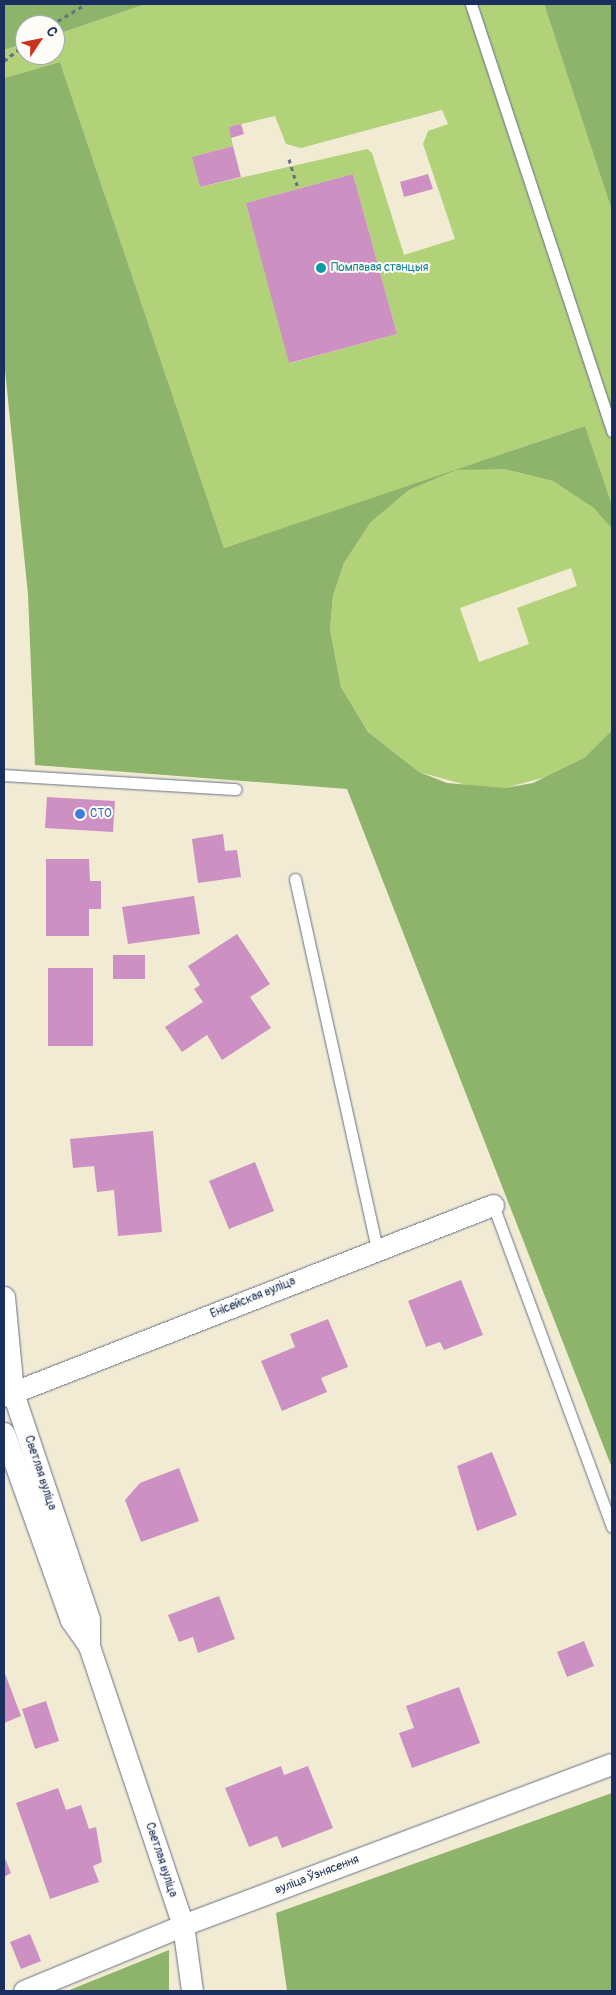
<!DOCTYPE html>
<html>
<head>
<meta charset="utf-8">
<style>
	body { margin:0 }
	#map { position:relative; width:616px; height:1995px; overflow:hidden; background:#f2ebd4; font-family:Pangolin,sans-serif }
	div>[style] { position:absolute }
	.green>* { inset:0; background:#b2d27a }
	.forest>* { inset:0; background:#8db46a }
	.building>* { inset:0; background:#cc90c2 }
	.path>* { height:3px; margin-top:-1.5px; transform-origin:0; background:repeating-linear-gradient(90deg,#667187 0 4px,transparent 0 8px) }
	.roads { filter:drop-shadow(0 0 1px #667187) drop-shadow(0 0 1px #667187) }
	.lane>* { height:11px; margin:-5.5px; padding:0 5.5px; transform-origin:5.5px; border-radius:5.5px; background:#fff }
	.street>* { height:21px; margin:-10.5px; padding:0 10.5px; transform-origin:10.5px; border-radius:10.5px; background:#fff }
	.dots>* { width:14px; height:14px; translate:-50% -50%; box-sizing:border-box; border:2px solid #fdfcf7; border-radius:50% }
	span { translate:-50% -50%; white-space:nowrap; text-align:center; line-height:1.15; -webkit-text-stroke:4px #fdfcf7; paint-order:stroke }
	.culture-label { font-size:12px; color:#0d838f }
	.left { translate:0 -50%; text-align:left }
	.shop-label { font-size:12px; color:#366cbe }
	.street-label { font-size:12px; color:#1b2f5e }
	.frame { position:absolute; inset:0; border:5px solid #1b2f5e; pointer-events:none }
	.north { position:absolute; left:15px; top:15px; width:50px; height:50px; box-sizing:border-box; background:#fdfcf7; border:1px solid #a3aaba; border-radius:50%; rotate:56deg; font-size:14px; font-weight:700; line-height:20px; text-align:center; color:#1b2f5e }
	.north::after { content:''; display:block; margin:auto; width:18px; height:22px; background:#c8321e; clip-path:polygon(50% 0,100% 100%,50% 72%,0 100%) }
</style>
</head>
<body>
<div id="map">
	<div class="green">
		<i style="clip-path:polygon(evenodd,146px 4px,544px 4px,612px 211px,612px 505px,585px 426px,458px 469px,504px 469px,553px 481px,595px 508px,612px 529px,612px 730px,584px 758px,560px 773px,505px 788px,477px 788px,419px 772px,368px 732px,341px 687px,330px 629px,333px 596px,344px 563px,371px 522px,409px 490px,448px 473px,224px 548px,60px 62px,4px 78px,4px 50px,25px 43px,25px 55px,55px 55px,55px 35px,146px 4px,442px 110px,448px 124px,428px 131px,423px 144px,455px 239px,404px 255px,372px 153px,367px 149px,200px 187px,193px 157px,233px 146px,229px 127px,275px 116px,286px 144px,301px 148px,442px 110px,146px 4px,353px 174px,397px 334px,290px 363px,246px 203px,353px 174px,146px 4px,571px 568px,577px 586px,517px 608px,529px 644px,479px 662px,460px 608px,571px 568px)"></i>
	</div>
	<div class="forest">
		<i style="clip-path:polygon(4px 4px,146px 4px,55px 35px,55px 25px,25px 25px,25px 43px,4px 50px)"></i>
		<i style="clip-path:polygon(544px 4px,612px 4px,612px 211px)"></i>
		<i style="clip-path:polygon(60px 62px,224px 548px,585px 426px,612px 505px,612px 529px,594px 508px,553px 481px,504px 469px,456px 470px,409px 490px,371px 522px,344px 563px,333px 596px,330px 629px,341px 687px,368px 732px,419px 772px,447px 783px,505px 788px,533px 783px,584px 758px,612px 730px,612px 1468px,347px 789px,35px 765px,28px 594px,4px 361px,4px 78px)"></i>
		<i style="clip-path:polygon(612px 1793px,612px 1991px,287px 1991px,276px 1913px)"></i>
		<i style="clip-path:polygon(169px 1950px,169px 1991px,67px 1991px)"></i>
	</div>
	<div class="building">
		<i style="clip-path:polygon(241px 124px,244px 134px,231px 138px,229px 127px)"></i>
		<i style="clip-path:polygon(233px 146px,241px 177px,200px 187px,192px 157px)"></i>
		<i style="clip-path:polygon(353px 174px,397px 334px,289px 363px,246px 203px)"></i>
		<i style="clip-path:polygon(428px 174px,433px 189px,404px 197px,400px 182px)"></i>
		<i style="clip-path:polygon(47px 797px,115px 801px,113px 832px,45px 828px)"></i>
		<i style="clip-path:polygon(223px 834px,225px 851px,237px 850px,241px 877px,198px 883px,192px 839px)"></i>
		<i style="clip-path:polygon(46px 859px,89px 859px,90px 881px,101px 881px,101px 909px,89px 909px,89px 936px,46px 936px)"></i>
		<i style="clip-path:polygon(194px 896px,200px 934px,128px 944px,122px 907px)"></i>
		<i style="clip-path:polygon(237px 934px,270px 984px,250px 997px,271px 1028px,222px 1060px,207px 1035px,182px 1052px,165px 1027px,203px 1002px,194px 989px,200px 985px,188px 966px)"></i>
		<i style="clip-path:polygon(113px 955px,145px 955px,145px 979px,113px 979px)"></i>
		<i style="clip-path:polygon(48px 968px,93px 968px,93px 1046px,48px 1046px)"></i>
		<i style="clip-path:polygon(153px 1131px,162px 1232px,118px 1236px,114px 1190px,97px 1192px,94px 1166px,73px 1168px,70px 1139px)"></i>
		<i style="clip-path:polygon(255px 1162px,274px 1211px,229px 1229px,209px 1181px)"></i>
		<i style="clip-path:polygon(461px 1280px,483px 1335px,444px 1350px,440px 1342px,426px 1347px,408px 1301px)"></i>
		<i style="clip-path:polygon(328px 1319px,348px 1367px,321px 1378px,327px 1392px,282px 1411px,261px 1361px,295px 1347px,290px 1334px)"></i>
		<i style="clip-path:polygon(492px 1452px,517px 1515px,477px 1531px,457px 1466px)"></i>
		<i style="clip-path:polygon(179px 1468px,199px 1521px,141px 1542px,125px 1500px,140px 1483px)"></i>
		<i style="clip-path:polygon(219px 1596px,235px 1639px,198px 1653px,193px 1637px,179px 1642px,168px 1615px)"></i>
		<i style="clip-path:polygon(584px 1641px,594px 1666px,567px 1677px,557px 1652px)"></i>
		<i style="clip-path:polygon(4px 1671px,21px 1716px,4px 1723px)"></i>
		<i style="clip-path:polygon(459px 1687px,480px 1743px,412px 1768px,399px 1733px,414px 1728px,406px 1706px)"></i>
		<i style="clip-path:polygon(46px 1701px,59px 1741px,35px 1749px,22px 1709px)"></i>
		<i style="clip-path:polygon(281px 1766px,284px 1775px,308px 1766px,333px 1828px,282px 1848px,277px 1836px,249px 1847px,225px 1788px)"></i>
		<i style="clip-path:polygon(58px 1788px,66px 1810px,81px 1805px,89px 1829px,96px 1827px,102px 1862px,93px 1866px,99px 1882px,50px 1899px,16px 1803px)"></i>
		<i style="clip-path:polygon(4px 1856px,11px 1873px,4px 1877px)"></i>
		<i style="clip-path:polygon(30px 1934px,41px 1961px,21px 1969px,10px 1942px)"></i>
	</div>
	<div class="path">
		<i style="left:51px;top:25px;width:41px;rotate:-31deg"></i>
		<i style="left:4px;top:61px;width:27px;rotate:-39deg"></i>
		<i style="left:289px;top:159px;width:31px;rotate:73deg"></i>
	</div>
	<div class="roads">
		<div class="lane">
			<i style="left:471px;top:4px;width:450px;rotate:71.7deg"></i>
			<i style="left:4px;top:775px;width:232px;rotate:3.5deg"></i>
			<i style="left:295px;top:879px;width:378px;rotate:77.5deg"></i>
			<i style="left:493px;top:1205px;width:343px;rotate:69.7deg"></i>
		</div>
		<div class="street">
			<i style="left:4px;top:1297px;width:96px;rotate:84.6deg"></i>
			<i style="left:13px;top:1393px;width:238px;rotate:71.4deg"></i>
			<i style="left:89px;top:1619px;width:27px;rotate:90deg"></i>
			<i style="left:4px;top:1396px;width:525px;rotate:-21.34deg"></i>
			<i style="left:4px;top:1433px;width:199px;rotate:70.3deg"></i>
			<i style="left:71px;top:1620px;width:32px;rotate:55deg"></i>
			<i style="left:89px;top:1646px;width:294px;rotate:71.4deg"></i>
			<i style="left:183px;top:1925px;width:67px;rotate:82.2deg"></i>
			<i style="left:24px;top:1991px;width:172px;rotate:-22.5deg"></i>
			<i style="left:183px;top:1925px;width:458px;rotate:-20.6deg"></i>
		</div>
	</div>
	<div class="dots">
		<i style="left:321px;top:268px;background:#0f9aa8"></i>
		<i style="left:80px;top:814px;background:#3f7fe0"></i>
	</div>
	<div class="culture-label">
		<span class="left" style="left:331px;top:268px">Помпавая станцыя</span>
	</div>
	<div class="shop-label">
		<span class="left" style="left:90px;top:814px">СТО</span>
	</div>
	<div class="street-label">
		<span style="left:253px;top:1298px;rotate:-22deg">Енісейская вуліца</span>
		<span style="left:40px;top:1473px;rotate:72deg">Светлая вуліца</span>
		<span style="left:161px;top:1860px;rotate:72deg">Светлая вуліца</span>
		<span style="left:317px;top:1875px;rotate:-21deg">вуліца Ўзнясення</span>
	</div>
	<div class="frame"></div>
	<div class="north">С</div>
</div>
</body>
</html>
